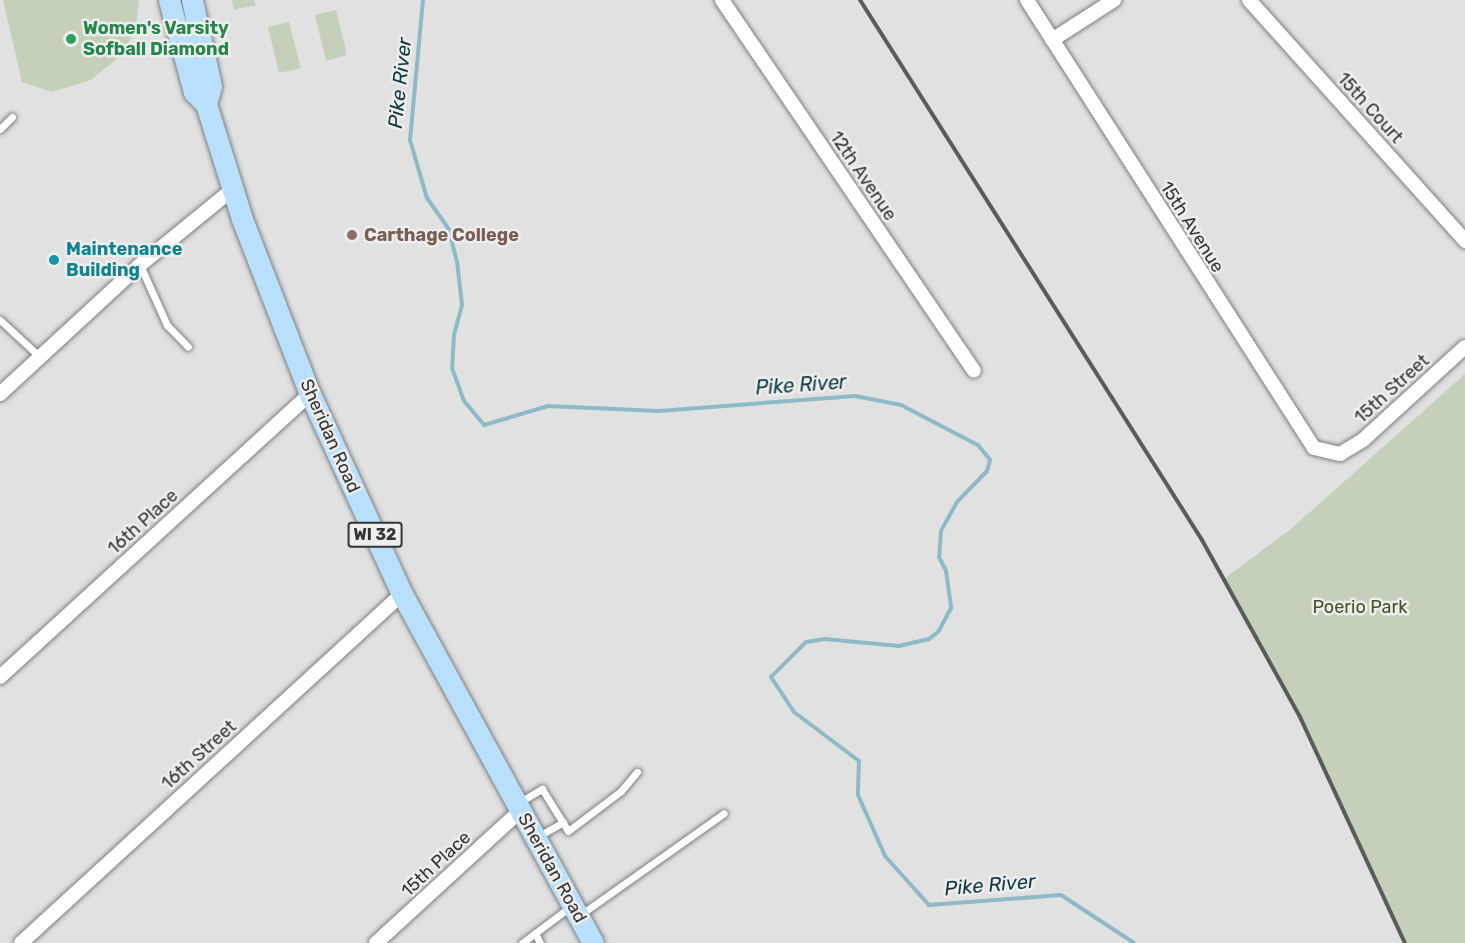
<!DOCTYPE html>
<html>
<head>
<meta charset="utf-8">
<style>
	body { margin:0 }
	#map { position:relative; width:1465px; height:943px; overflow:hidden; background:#e1e1e2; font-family:Rubik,sans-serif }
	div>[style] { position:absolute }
	.green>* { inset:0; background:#c5d0ba }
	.stream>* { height:4px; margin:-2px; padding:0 2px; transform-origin:2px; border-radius:2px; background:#8dbac6 }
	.roads { filter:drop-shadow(0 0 2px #7f7f80) drop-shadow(0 0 2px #7f7f80) }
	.service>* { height:7px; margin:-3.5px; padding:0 3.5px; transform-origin:3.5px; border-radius:3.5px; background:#fff }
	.minor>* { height:14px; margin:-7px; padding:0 7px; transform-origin:7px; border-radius:7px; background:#fff }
	.primary>* { height:21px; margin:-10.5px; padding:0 10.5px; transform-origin:10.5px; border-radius:10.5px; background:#b8e0fd }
	.rail>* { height:4px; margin:-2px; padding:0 2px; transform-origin:2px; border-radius:2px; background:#5a5b5b }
	.dots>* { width:16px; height:16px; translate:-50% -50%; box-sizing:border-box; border:3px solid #eeeeef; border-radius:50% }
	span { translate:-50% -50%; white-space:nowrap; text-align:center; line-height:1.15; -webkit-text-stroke:5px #eeeeef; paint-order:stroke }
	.shield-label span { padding:2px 4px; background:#eeeeef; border:2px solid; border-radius:4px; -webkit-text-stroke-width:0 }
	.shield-label { font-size:16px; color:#333434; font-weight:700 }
	.leisure-label { font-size:18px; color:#27864d; font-weight:700 }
	.left { translate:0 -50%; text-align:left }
	.street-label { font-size:18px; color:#333434 }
	.education-label { font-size:18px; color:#785e54; font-weight:700 }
	.culture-label { font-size:18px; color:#0d838f; font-weight:700 }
	.park-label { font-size:18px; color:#3e5421 }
	.water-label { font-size:20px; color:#0e3842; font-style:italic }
</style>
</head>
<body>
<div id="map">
	<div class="green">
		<i style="clip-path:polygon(3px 0,139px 0,136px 26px,124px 53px,91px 80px,52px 92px,22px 82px)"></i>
		<i style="clip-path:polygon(232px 0,254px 0,256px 5px,234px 10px)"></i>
		<i style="clip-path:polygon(336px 10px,347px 55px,326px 61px,315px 15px)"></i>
		<i style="clip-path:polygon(289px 22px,301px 68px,279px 73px,268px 27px)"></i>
		<i style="clip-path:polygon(1465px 374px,1465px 943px,1405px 943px,1300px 717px,1224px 579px,1292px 528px)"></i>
	</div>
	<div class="stream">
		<i style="left:423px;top:0;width:141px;rotate:95.3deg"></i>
		<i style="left:410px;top:140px;width:60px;rotate:73.7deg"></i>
		<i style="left:427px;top:198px;width:39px;rotate:55deg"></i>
		<i style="left:449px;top:230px;width:32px;rotate:76deg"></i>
		<i style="left:457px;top:261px;width:44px;rotate:83.5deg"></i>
		<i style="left:462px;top:305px;width:30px;rotate:105deg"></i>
		<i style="left:454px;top:334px;width:34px;rotate:93deg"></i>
		<i style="left:452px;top:368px;width:35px;rotate:70deg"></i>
		<i style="left:464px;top:401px;width:31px;rotate:50deg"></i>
		<i style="left:484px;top:425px;width:67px;rotate:-16.5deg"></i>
		<i style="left:548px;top:406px;width:111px;rotate:2.6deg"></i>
		<i style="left:659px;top:411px;width:197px;rotate:-4.4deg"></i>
		<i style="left:855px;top:396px;width:47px;rotate:11.1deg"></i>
		<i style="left:901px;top:405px;width:87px;rotate:27.5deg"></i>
		<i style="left:978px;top:445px;width:19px;rotate:51deg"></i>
		<i style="left:990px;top:460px;width:11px;rotate:105deg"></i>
		<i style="left:987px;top:471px;width:43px;rotate:134.1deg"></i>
		<i style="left:957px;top:502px;width:33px;rotate:119deg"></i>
		<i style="left:941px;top:531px;width:26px;rotate:94deg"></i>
		<i style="left:939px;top:557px;width:16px;rotate:63deg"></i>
		<i style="left:946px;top:571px;width:37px;rotate:82deg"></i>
		<i style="left:951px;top:608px;width:26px;rotate:118deg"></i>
		<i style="left:939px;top:631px;width:13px;rotate:141deg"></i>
		<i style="left:929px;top:639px;width:31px;rotate:167deg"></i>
		<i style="left:899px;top:646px;width:74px;rotate:-174.6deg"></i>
		<i style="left:825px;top:639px;width:19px;rotate:171deg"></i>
		<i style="left:806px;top:642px;width:49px;rotate:135deg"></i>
		<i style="left:771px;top:677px;width:42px;rotate:56.7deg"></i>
		<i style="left:794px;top:712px;width:81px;rotate:37deg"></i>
		<i style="left:859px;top:761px;width:34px;rotate:92deg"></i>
		<i style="left:858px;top:795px;width:67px;rotate:66.1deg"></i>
		<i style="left:885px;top:856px;width:66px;rotate:48.1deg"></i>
		<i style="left:929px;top:905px;width:132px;rotate:-4.3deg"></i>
		<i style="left:1061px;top:895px;width:87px;rotate:33.3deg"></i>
	</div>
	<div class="roads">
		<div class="service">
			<i style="left:0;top:129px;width:17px;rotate:-45deg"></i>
			<i style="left:140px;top:265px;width:66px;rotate:65.8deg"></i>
			<i style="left:167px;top:325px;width:30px;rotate:46deg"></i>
			<i style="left:0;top:320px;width:54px;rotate:42.8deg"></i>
			<i style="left:520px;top:802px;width:26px;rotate:-31deg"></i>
			<i style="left:542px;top:789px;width:49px;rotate:58.2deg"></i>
			<i style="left:568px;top:831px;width:66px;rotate:-37deg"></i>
			<i style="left:621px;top:791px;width:25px;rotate:-50deg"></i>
			<i style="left:539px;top:836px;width:28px;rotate:-30deg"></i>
			<i style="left:580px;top:915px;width:176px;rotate:-35.3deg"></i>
			<i style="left:535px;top:933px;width:11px;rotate:63deg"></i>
			<i style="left:522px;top:943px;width:60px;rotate:-36.9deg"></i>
		</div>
		<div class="minor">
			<i style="left:722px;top:0;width:448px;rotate:55.8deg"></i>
			<i style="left:1027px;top:0;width:532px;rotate:57.36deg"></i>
			<i style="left:1314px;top:448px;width:27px;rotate:13deg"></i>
			<i style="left:1340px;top:454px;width:27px;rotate:-31deg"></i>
			<i style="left:1363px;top:440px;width:138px;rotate:-42.4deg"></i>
			<i style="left:1249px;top:0;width:324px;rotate:48.1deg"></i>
			<i style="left:1052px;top:40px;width:74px;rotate:-32.8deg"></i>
			<i style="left:0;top:394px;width:190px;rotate:-42.7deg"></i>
			<i style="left:140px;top:265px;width:120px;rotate:-39.3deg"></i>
			<i style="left:0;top:677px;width:420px;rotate:-42.4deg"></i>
			<i style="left:21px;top:943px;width:517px;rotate:-42.49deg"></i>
			<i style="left:376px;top:943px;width:195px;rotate:-42.5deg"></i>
		</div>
		<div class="primary">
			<i style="left:169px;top:0;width:95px;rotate:74.8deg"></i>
			<i style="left:194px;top:92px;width:17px;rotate:45deg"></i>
			<i style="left:206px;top:104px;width:121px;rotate:72.6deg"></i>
			<i style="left:242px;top:219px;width:188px;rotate:68.8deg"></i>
			<i style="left:310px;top:394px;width:220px;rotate:65.3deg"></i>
			<i style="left:402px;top:594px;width:398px;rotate:61.3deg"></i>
			<i style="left:192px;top:0;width:88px;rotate:77.5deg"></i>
			<i style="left:211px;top:86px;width:19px;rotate:106deg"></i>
		</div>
	</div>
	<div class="rail">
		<i style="left:860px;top:0;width:639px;rotate:57.65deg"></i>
		<i style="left:1202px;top:540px;width:202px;rotate:61deg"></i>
		<i style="left:1300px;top:717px;width:249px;rotate:65.1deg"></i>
	</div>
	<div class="dots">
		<i style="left:71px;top:39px;background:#2e9e5b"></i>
		<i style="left:352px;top:235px;background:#8d6e63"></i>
		<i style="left:54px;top:260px;background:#0f9aa8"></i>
	</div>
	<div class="shield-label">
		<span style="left:375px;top:535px">WI 32</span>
	</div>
	<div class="leisure-label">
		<span class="left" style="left:83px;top:39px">Women's Varsity<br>Sofball Diamond</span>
	</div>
	<div class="street-label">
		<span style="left:1370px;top:108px;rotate:48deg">15th Court</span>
		<span style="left:863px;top:176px;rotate:56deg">12th Avenue</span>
		<span style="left:1192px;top:227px;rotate:58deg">15th Avenue</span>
		<span style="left:1392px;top:389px;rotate:-42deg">15th Street</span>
		<span style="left:330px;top:436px;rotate:66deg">Sheridan Road</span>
		<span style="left:143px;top:522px;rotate:-42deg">16th Place</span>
		<span style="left:199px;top:755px;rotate:-42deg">16th Street</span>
		<span style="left:436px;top:864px;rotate:-43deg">15th Place</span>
		<span style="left:552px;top:868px;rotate:61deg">Sheridan Road</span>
	</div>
	<div class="education-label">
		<span class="left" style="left:364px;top:235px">Carthage College</span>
	</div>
	<div class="culture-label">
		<span class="left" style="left:66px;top:260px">Maintenance<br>Building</span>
	</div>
	<div class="park-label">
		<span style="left:1360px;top:607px">Poerio Park</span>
	</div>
	<div class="water-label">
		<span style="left:400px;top:83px;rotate:-84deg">Pike River</span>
		<span style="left:801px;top:385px;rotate:-4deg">Pike River</span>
		<span style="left:990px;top:885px;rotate:-5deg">Pike River</span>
	</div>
</div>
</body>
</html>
